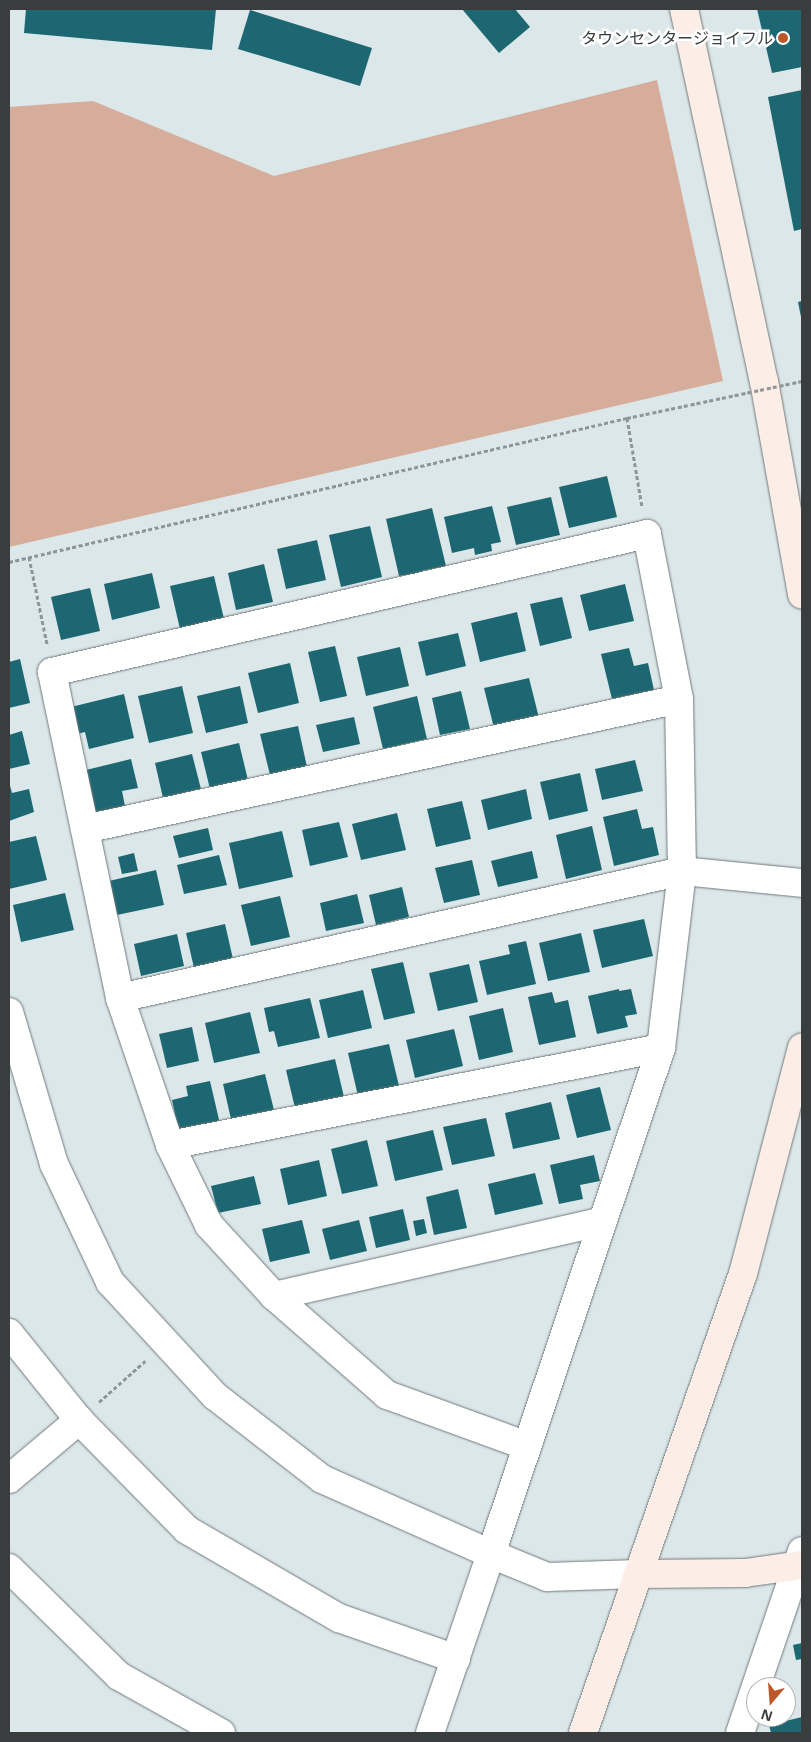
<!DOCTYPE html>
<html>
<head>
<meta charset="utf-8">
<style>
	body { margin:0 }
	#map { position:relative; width:811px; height:1742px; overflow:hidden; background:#dce7e9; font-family:"Noto Sans","Noto Sans JP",sans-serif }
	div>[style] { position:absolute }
	.green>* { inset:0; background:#d6ac9b }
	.building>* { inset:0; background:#1c6772 }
	.path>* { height:3px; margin-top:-1.5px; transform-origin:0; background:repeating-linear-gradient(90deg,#8d9596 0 4px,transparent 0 6.5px) }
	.roads { filter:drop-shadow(0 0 1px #70797b) drop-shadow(0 0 1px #70797b) }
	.street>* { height:28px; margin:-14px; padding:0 14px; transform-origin:14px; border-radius:14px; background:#fff }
	.secondary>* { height:28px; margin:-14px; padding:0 14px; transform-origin:14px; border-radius:14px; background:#fcede6 }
	.path-bridge>* { height:3px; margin-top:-1.5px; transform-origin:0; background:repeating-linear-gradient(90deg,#8d9596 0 4px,transparent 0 6.5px) }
	.dots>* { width:14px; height:14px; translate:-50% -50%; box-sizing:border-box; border:2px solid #fff; border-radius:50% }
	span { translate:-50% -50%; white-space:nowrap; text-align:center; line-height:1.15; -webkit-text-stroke:5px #fff; paint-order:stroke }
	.poi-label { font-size:16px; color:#393d3e }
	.right { translate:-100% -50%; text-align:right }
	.frame { position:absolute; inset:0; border:10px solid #393d3e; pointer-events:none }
	.north { position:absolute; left:746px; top:1677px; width:50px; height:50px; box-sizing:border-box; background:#fff; border:1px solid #b0b1b2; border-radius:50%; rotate:198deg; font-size:14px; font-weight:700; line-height:20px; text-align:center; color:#393d3e }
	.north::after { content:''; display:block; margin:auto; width:18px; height:22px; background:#bd5728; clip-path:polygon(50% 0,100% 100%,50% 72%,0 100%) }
</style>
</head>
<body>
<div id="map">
	<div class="green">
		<i style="clip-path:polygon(657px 80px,723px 381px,9px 547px,9px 107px,93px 101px,274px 176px)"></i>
	</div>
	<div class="building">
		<i style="clip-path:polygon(26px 9px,216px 9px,212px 50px,24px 33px)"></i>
		<i style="clip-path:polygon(462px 9px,515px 9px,530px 27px,499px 53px)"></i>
		<i style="clip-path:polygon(757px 9px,802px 9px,802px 67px,772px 73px)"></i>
		<i style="clip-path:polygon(250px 10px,372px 48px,360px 86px,238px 49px)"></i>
		<i style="clip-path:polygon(802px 90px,802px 229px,794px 231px,768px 97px)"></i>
		<i style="clip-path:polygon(802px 301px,802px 317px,801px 317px,798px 302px)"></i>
		<i style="clip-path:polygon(607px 476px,617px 517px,569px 528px,559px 487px)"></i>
		<i style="clip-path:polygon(551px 497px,560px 535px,516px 545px,507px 507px)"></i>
		<i style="clip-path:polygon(492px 506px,501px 542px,491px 544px,492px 551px,475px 555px,474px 548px,452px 553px,444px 517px)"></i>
		<i style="clip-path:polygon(432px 508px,446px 566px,422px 571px,424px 580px,408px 584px,406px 575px,399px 576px,386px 519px)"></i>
		<i style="clip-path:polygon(370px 526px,382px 577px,341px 587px,329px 535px)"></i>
		<i style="clip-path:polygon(317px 540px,326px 580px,286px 589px,277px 549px)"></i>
		<i style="clip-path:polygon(264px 564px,273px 602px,236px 610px,228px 573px)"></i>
		<i style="clip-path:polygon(152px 573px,160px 608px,112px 620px,104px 584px)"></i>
		<i style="clip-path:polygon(214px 576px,224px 619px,180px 629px,170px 586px)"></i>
		<i style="clip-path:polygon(625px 584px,634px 621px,589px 631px,580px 595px)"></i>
		<i style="clip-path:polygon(90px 588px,100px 631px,61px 640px,51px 597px)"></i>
		<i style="clip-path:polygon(562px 597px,572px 638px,540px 646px,530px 604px)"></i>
		<i style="clip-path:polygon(517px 612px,526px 651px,480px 662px,471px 623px)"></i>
		<i style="clip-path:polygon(458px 633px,466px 666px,426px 676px,418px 642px)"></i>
		<i style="clip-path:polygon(335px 646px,347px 696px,320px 702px,308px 652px)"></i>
		<i style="clip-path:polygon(400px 647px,409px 686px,366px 696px,357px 657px)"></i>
		<i style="clip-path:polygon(629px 648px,634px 666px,648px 663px,654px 690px,612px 699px,601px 654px)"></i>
		<i style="clip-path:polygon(20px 659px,30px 703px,9px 708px,9px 662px)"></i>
		<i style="clip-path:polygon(290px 663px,299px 703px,258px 713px,248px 673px)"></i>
		<i style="clip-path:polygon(529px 678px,539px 718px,494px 728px,484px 688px)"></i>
		<i style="clip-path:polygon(182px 686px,193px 733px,149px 743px,138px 696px)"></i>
		<i style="clip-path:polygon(240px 686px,248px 723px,206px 733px,197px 696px)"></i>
		<i style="clip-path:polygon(461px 691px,470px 729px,440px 735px,432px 698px)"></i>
		<i style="clip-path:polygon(124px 694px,134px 738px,89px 749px,85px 732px,77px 734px,71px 707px)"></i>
		<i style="clip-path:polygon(417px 696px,427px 739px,383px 749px,373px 707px)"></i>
		<i style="clip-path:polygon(354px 717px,360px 744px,323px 752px,316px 725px)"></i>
		<i style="clip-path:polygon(298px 726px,307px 767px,270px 775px,260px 734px)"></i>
		<i style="clip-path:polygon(22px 731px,30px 764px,9px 769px,9px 735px)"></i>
		<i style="clip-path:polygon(239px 743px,248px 780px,210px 789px,201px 752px)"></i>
		<i style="clip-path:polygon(192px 754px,201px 789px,163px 798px,155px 763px)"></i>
		<i style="clip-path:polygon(131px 759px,138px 788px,122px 791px,125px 806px,96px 812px,86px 770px)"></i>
		<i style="clip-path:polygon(635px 760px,643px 791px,602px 800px,595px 769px)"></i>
		<i style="clip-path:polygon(580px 773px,588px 811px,549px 820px,540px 782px)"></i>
		<i style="clip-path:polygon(9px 782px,12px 793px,29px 789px,34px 812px,9px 821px)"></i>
		<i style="clip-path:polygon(526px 789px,532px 819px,488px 830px,481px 800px)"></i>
		<i style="clip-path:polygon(462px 801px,471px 839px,436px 847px,427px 809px)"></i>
		<i style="clip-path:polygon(637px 809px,642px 829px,653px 827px,659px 855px,614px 866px,603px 817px)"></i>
		<i style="clip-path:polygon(397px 813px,406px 850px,361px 860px,352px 824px)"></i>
		<i style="clip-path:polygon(339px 822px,348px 857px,310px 866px,302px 830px)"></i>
		<i style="clip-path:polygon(592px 826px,602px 870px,566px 879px,556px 835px)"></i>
		<i style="clip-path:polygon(208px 828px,213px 850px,179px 858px,173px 836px)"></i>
		<i style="clip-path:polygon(282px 831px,293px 877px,239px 889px,229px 843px)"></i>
		<i style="clip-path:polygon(36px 836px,47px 880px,9px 889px,9px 842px)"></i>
		<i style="clip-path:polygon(532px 851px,538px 878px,498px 887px,491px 861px)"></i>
		<i style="clip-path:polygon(134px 853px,138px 871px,122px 874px,118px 857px)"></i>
		<i style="clip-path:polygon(219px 855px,227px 885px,184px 894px,177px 865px)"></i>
		<i style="clip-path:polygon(472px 860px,480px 895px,444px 903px,435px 868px)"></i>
		<i style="clip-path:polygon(156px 870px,164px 905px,117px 915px,109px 881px)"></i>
		<i style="clip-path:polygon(402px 887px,409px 917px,376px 925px,369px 895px)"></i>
		<i style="clip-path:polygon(65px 893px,74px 930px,21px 942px,13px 905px)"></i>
		<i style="clip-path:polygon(357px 894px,364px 923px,326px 931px,320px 903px)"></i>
		<i style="clip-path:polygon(280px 896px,290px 937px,251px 946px,241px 905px)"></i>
		<i style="clip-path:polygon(644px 919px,653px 956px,602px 968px,593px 930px)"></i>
		<i style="clip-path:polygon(225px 924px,233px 959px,194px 968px,186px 933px)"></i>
		<i style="clip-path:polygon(581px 933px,590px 972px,548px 981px,539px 943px)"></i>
		<i style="clip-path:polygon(177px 934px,184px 966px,141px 976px,134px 944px)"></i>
		<i style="clip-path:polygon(526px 941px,536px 984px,487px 995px,479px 961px,510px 954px,508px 945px)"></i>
		<i style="clip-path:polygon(403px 962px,415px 1013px,384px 1020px,371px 969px)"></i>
		<i style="clip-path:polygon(469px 964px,478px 1002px,438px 1011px,429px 973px)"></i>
		<i style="clip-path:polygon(619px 989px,619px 991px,631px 989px,637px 1014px,625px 1016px,628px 1027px,597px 1034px,588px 996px)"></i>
		<i style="clip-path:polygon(363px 990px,372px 1028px,328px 1038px,319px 1000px)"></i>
		<i style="clip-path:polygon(552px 992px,555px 1003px,568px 1000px,576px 1037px,539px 1045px,528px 997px)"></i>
		<i style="clip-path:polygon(310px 998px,320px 1038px,278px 1047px,274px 1031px,269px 1032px,264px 1008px)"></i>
		<i style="clip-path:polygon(503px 1008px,513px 1052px,479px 1060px,469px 1016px)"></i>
		<i style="clip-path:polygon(250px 1012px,260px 1053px,214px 1063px,205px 1023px)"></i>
		<i style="clip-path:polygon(192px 1027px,199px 1061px,167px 1068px,159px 1034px)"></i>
		<i style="clip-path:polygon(454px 1029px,463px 1066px,415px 1078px,406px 1040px)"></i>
		<i style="clip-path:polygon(389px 1044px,399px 1086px,358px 1096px,348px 1053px)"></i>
		<i style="clip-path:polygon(335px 1059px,344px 1097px,295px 1108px,286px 1070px)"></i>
		<i style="clip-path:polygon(265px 1074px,274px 1110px,231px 1119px,223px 1084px)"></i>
		<i style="clip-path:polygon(210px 1081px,220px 1124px,179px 1133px,172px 1100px,188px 1096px,186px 1086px)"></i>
		<i style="clip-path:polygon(600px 1087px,611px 1130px,577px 1138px,566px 1095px)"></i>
		<i style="clip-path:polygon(551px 1102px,560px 1139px,513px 1149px,505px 1113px)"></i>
		<i style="clip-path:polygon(486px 1118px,495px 1156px,452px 1165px,443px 1127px)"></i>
		<i style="clip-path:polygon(433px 1130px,443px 1170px,395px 1181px,386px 1141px)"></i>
		<i style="clip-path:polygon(367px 1140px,378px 1186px,342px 1194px,331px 1149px)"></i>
		<i style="clip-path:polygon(594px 1155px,600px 1181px,580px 1185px,583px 1199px,559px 1204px,550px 1165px)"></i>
		<i style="clip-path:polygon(319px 1160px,327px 1196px,288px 1205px,280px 1169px)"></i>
		<i style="clip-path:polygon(535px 1173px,543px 1204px,495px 1215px,488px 1184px)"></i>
		<i style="clip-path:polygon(254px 1176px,261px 1204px,218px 1213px,211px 1186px)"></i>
		<i style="clip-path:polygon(458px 1189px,467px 1228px,434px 1235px,426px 1197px)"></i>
		<i style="clip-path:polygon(403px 1209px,410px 1240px,376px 1248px,369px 1217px)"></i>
		<i style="clip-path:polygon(424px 1219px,427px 1233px,416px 1236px,413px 1221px)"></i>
		<i style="clip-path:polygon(302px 1220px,310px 1253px,270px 1262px,262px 1229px)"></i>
		<i style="clip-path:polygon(359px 1220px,367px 1251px,330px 1260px,322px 1229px)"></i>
		<i style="clip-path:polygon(802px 1643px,802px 1659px,796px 1660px,793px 1645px)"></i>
		<i style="clip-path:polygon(802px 1717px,802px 1733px,771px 1733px,769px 1725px)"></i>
	</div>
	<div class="path">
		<i style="left:29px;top:557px;width:89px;rotate:78.3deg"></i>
		<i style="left:9px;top:562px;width:635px;rotate:-13.12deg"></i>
		<i style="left:627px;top:418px;width:90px;rotate:80.4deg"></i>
		<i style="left:99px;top:1402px;width:62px;rotate:-41.7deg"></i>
	</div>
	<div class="roads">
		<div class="street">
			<i style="left:85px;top:829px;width:608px;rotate:-12.34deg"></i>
			<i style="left:120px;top:998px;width:576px;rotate:-12.73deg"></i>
			<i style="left:682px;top:871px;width:121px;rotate:5.7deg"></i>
			<i style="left:9px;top:1012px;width:159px;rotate:73.5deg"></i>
			<i style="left:54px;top:1164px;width:131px;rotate:64.6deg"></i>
			<i style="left:110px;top:1282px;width:155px;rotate:47.4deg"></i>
			<i style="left:215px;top:1396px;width:135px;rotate:37.8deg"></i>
			<i style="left:322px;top:1479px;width:185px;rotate:23.9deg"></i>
			<i style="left:491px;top:1554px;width:61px;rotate:22.3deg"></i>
			<i style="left:547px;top:1577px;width:91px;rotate:-1.9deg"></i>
			<i style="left:170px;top:1145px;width:500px;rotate:-11.18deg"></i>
			<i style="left:274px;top:1296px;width:337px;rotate:-12.8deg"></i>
			<i style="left:9px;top:1333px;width:112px;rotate:51.2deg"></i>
			<i style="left:79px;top:1420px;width:154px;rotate:45.5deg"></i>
			<i style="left:187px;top:1530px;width:176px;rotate:30.1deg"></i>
			<i style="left:339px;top:1618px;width:124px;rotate:19.3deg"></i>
			<i style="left:9px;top:1479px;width:92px;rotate:-40.1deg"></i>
			<i style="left:9px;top:1568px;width:154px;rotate:44.5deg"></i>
			<i style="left:119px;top:1676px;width:117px;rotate:29.2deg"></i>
			<i style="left:430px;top:1733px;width:189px;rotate:-71.2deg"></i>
			<i style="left:491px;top:1554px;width:534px;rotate:-71.43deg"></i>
			<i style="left:661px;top:1048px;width:178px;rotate:-83.2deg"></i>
			<i style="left:682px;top:871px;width:172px;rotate:-91deg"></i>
			<i style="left:679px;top:699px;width:168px;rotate:-101deg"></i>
			<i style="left:647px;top:534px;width:611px;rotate:166.94deg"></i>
			<i style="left:52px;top:672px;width:333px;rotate:78.2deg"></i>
			<i style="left:120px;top:998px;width:155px;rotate:71.2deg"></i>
			<i style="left:170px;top:1145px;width:89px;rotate:64deg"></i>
			<i style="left:209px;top:1225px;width:96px;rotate:47.5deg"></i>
			<i style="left:274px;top:1296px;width:150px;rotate:41.2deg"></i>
			<i style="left:387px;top:1395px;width:149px;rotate:20deg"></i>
			<i style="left:740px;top:1733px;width:192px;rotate:-71.2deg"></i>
		</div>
		<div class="secondary">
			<i style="left:684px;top:9px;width:381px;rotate:77.9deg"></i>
			<i style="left:764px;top:381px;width:217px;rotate:79.9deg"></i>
			<i style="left:638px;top:1574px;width:107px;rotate:-0.5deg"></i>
			<i style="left:745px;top:1573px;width:58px;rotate:-8deg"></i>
			<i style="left:583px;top:1733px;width:486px;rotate:-70.8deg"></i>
			<i style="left:743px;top:1274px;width:234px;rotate:-75.4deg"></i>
		</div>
	</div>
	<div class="path-bridge">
		<i style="left:627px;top:418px;width:179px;rotate:-11.9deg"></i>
	</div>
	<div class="dots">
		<i style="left:783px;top:38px;background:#bd5728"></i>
	</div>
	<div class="poi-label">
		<span class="right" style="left:773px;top:38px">タウンセンタージョイフル</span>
	</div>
	<div class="frame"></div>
	<div class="north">N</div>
</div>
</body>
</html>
